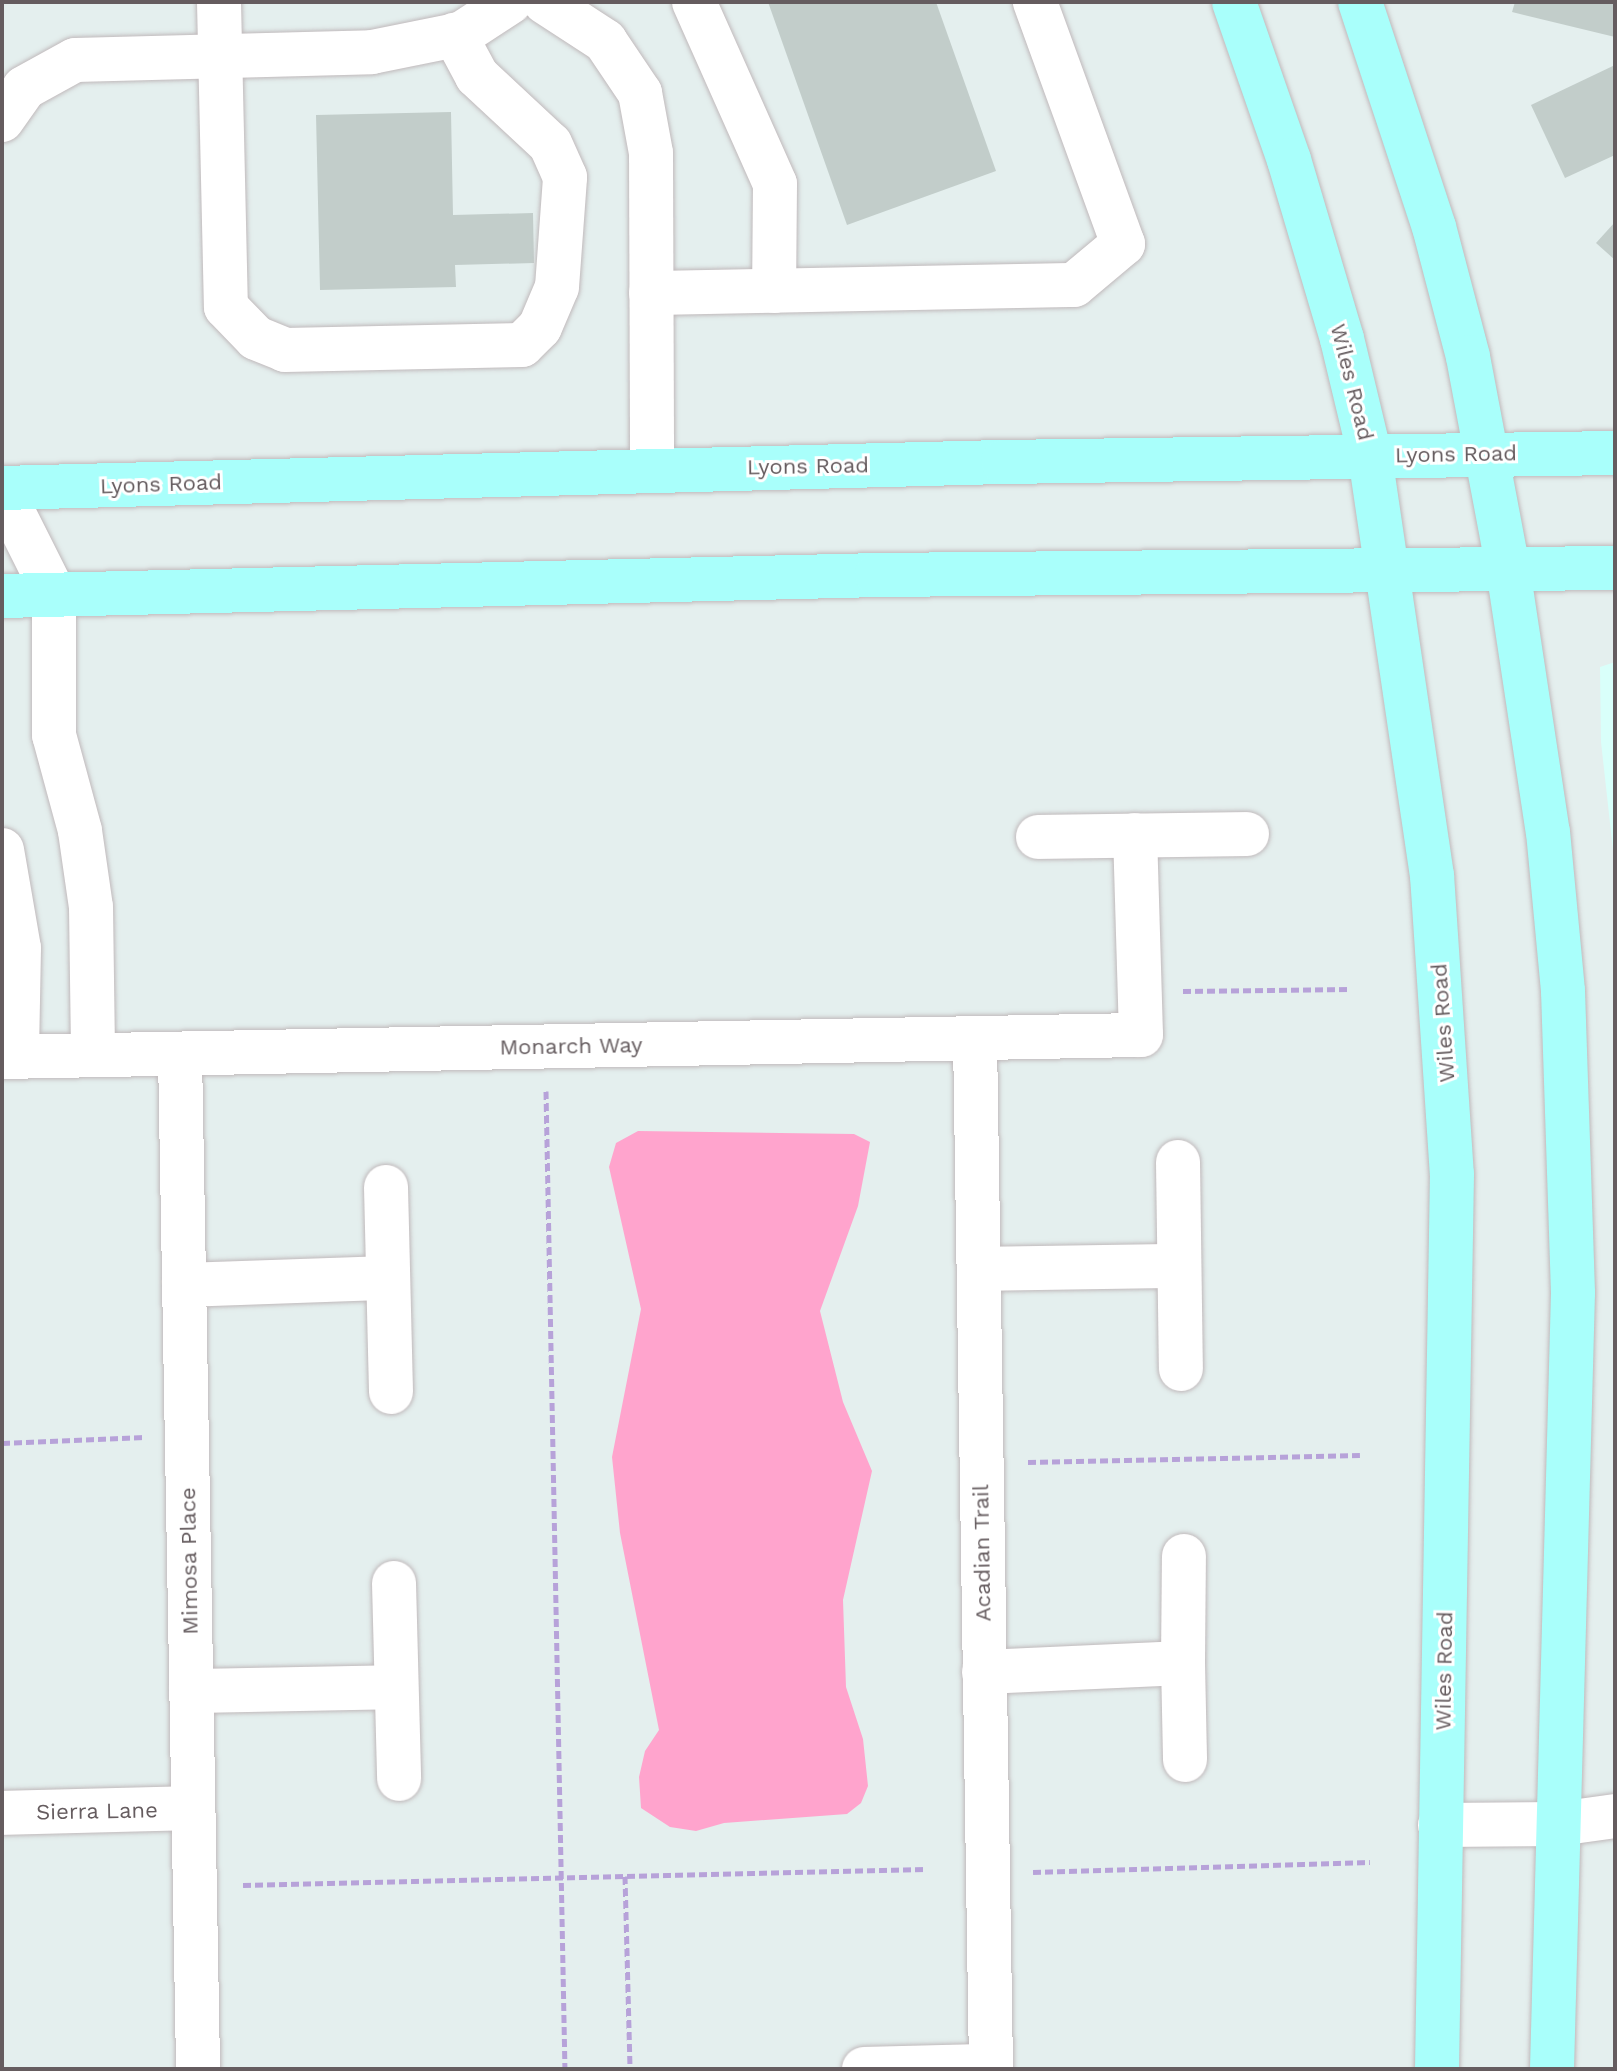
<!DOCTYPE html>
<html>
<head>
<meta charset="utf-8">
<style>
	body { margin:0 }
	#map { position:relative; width:1617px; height:2071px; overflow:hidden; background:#e4efee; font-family:"Work Sans",sans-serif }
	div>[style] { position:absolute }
	.commercial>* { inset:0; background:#d9fffa }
	.water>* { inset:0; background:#ffa4cd }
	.building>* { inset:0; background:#c2cdca }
	.path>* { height:5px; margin-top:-2.5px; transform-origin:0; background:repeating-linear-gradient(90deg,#b7a2d9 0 8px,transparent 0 12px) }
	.roads { filter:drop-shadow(0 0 2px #c0b9bb) drop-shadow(0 0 2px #c0b9bb) }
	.minor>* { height:44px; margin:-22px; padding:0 22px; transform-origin:22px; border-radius:22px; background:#fff }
	.major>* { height:44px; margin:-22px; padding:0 22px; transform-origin:22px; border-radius:22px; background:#a9fffb }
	span { translate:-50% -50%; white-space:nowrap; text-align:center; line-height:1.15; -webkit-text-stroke:6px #fff; paint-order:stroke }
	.street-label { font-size:22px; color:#655c5f }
	.frame { position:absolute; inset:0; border:4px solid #655c5f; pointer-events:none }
</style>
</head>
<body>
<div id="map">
	<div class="commercial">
		<i style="clip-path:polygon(1615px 662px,1615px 868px,1601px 742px,1600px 667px)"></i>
	</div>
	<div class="water">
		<i style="clip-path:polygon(638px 1131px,854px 1134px,870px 1142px,858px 1206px,820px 1311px,843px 1402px,872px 1471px,843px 1600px,846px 1687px,863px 1739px,868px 1786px,861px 1803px,847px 1814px,724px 1823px,696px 1831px,670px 1827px,641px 1808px,639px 1777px,645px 1751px,659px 1730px,620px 1533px,612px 1457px,641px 1309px,609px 1167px,616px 1143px)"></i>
	</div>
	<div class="building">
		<i style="clip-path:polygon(768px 2px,936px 2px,996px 171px,847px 225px)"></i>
		<i style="clip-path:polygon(1515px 2px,1615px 2px,1615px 37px,1512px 12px)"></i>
		<i style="clip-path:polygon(1615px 65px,1615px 155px,1565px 178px,1531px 105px)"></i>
		<i style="clip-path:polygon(451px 112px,453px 215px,533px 213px,534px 263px,455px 265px,456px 287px,320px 290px,316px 115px)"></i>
		<i style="clip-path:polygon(1615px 222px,1615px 260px,1596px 243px)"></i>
	</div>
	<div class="path">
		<i style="left:1183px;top:991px;width:167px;rotate:-0.7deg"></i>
		<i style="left:546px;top:1091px;width:978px;rotate:88.89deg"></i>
		<i style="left:2px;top:1443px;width:143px;rotate:-2.4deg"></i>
		<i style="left:1028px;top:1462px;width:332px;rotate:-1.2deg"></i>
		<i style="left:1033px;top:1872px;width:337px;rotate:-1.7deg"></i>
		<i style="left:625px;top:1876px;width:193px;rotate:88.5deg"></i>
		<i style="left:243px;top:1885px;width:683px;rotate:-1.34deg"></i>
	</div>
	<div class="roads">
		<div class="minor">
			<i style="left:219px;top:2px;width:305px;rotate:88.7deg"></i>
			<i style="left:226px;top:307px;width:43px;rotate:45.9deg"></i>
			<i style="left:256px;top:338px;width:31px;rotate:22deg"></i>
			<i style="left:285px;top:350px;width:237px;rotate:-1.2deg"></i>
			<i style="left:522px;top:345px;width:25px;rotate:-45deg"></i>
			<i style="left:540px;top:327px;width:43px;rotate:-67deg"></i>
			<i style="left:557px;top:287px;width:110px;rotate:-85.8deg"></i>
			<i style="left:565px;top:177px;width:36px;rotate:-114deg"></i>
			<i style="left:550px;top:144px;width:100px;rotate:-137deg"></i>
			<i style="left:477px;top:76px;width:47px;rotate:-118.2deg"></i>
			<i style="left:545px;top:2px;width:72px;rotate:33deg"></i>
			<i style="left:605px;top:41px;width:63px;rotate:56.1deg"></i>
			<i style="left:640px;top:93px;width:61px;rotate:79.6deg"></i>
			<i style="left:651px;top:153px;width:317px;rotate:89.8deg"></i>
			<i style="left:694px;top:2px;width:199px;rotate:66deg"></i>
			<i style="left:775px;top:184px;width:107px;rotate:90.5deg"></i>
			<i style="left:2px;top:120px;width:39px;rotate:-55deg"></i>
			<i style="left:24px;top:88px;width:58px;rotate:-28.8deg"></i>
			<i style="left:75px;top:60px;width:297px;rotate:-1.5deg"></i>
			<i style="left:372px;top:52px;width:91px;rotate:-11.4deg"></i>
			<i style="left:461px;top:34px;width:59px;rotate:-33.1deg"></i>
			<i style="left:651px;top:293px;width:423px;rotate:-1.1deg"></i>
			<i style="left:1074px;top:285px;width:64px;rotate:-39.9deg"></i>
			<i style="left:1123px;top:244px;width:258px;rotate:-110deg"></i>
			<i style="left:2px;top:490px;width:116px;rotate:63.4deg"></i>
			<i style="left:54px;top:594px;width:141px;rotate:90deg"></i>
			<i style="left:54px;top:735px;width:99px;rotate:74.8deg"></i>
			<i style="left:80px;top:831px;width:77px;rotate:81.8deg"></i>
			<i style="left:91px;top:907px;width:148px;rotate:89.2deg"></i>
			<i style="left:1038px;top:837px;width:209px;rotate:-0.8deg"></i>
			<i style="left:2px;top:850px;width:99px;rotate:80.2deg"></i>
			<i style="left:19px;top:948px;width:108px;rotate:91.1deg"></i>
			<i style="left:975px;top:1038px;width:1031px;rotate:89.11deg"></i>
			<i style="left:180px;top:1054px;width:1015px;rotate:88.98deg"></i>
			<i style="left:2px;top:1057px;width:1139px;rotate:-1.11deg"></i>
			<i style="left:1141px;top:1035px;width:200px;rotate:-91.7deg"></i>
			<i style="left:1178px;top:1162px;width:207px;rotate:89.2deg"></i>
			<i style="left:386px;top:1187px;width:205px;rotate:88.6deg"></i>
			<i style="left:979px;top:1269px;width:200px;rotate:-0.9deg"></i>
			<i style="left:184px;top:1285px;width:204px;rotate:-2deg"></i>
			<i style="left:394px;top:1583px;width:196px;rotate:88.5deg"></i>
			<i style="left:1183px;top:1663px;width:97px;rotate:88.8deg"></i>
			<i style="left:984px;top:1672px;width:199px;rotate:-2.6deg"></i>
			<i style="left:1183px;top:1663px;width:107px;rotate:-89.5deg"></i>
			<i style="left:191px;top:1691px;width:205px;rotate:-1.1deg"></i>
			<i style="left:2px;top:1813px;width:191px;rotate:-1.5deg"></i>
			<i style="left:1440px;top:1825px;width:118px;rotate:-0.5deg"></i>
			<i style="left:1558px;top:1824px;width:58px;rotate:-8deg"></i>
			<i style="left:864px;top:2069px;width:127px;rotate:-1.4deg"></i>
		</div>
		<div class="major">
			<i style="left:1234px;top:2px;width:167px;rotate:70.8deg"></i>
			<i style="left:1289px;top:160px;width:187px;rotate:73.5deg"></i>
			<i style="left:1342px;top:339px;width:120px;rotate:76.5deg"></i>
			<i style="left:1370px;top:456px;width:424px;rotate:81.6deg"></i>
			<i style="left:1432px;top:875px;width:300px;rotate:86.2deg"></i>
			<i style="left:1452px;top:1174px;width:895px;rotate:90.96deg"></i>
			<i style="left:1360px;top:2px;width:237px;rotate:71.8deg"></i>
			<i style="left:1434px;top:227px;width:134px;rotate:75.3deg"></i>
			<i style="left:1468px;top:357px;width:216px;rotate:79.3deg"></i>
			<i style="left:1508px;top:569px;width:266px;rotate:81.4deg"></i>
			<i style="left:1548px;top:832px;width:160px;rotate:84.6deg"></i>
			<i style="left:1563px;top:991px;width:302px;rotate:88.1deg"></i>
			<i style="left:1573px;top:1293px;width:776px;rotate:91.55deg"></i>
			<i style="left:2px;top:488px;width:1001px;rotate:-1.49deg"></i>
			<i style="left:1003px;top:462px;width:612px;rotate:-0.84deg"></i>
			<i style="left:2px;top:596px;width:875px;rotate:-1.37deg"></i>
			<i style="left:877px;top:575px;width:738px;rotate:-0.54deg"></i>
		</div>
	</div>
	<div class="street-label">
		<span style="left:1352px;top:382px;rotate:76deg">Wiles Road</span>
		<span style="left:1456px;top:454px;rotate:-1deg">Lyons Road</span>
		<span style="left:808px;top:466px;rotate:-1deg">Lyons Road</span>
		<span style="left:161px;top:484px;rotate:-2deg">Lyons Road</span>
		<span style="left:1443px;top:1023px;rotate:-94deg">Wiles Road</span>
		<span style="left:571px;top:1046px;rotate:-1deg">Monarch Way</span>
		<span style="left:982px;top:1553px;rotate:-91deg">Acadian Trail</span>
		<span style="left:189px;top:1561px;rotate:-91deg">Mimosa Place</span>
		<span style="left:1444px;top:1671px;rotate:-89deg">Wiles Road</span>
		<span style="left:97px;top:1811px;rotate:-1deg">Sierra Lane</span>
	</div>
	<div class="frame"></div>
</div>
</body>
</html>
